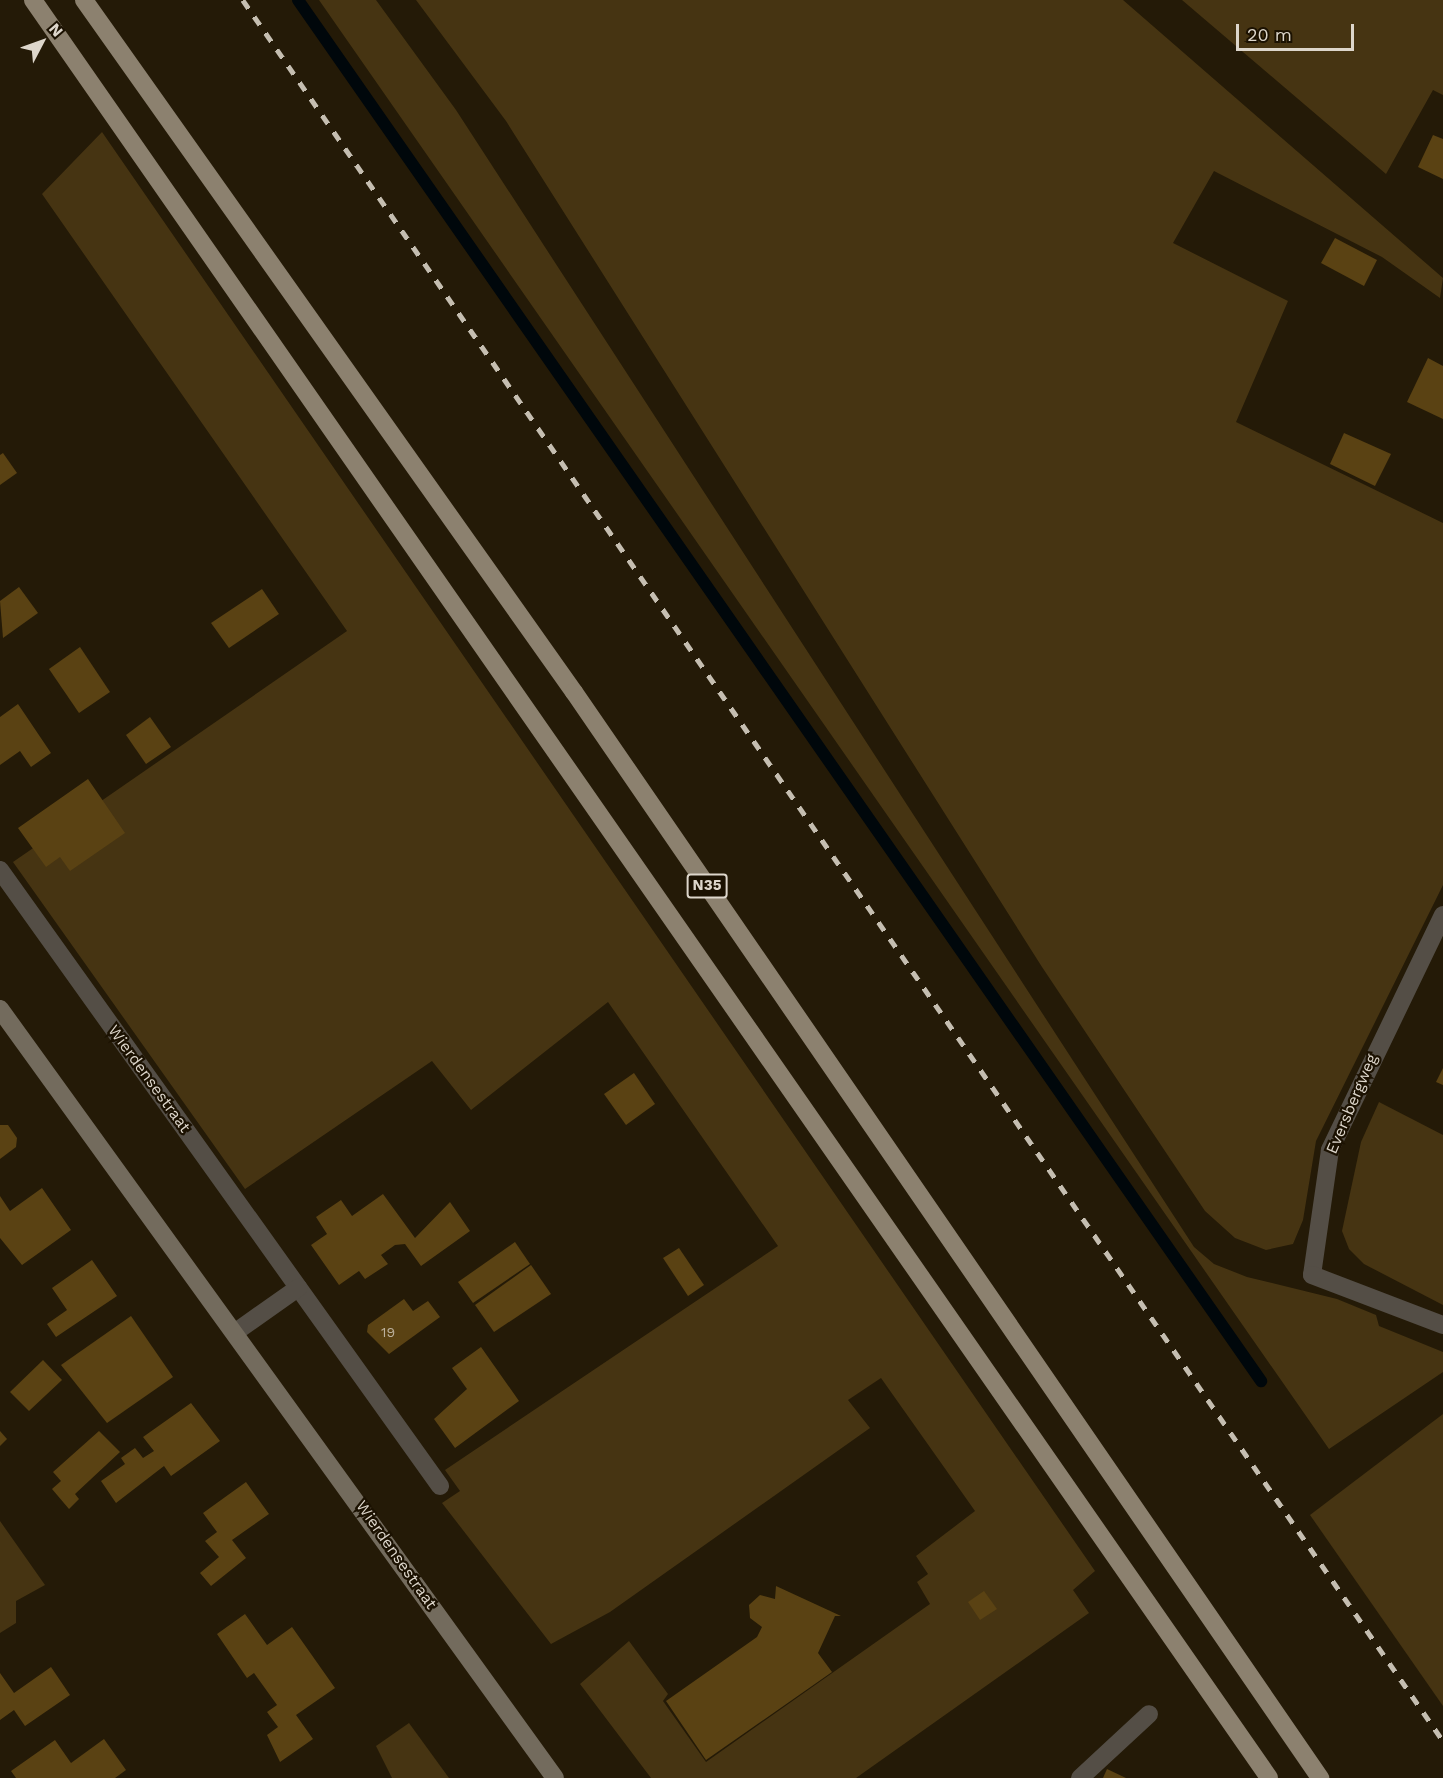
<!DOCTYPE html>
<html>
<head>
<meta charset="utf-8">
<style>
	body { margin:0 }
	#map { position:relative; width:1443px; height:1778px; overflow:hidden; background:#241a07; font-family:"Work Sans",sans-serif }
	div>[style] { position:absolute }
	.green>* { inset:0; background:#463412 }
	.stream>* { height:12px; margin:-6px; padding:0 6px; transform-origin:6px; border-radius:6px; background:#00070b }
	.building>* { inset:0; background:#5a4213 }
	.street>* { height:18px; margin:-9px; padding:0 9px; transform-origin:9px; border-radius:9px; background:#544e46 }
	.secondary>* { height:18px; margin:-9px; padding:0 9px; transform-origin:9px; border-radius:9px; background:#736b5d }
	.primary>* { height:18px; margin:-9px; padding:0 9px; transform-origin:9px; border-radius:9px; background:#8c816f }
	.rail>* { height:4.5px; margin-top:-2.25px; transform-origin:0; background:repeating-linear-gradient(90deg,#c5beb1 0 10px,transparent 0 20px) }
	span { translate:-50% -50%; white-space:nowrap; text-align:center; line-height:1.15; -webkit-text-stroke:4.5px #1b1101; paint-order:stroke }
	.number-label { font-size:14px; color:#bcb19d }
	.number-label span { -webkit-text-stroke-width:0 }
	.shield-label span { padding:2px 4px; background:#1b1101; border:2px solid; border-radius:4px; -webkit-text-stroke-width:0 }
	.shield-label { font-size:15px; color:#ddd6cb; font-weight:700 }
	.street-label { font-size:16px; color:#ddd6cb }
	.north { position:absolute; left:12px; top:12px; width:60px; height:60px; -webkit-text-stroke:4px #1b1101; paint-order:stroke; rotate:49deg; font-size:16px; font-weight:700; line-height:24px; text-align:center; color:#ddd6cb }
	.north::after { content:''; display:block; margin:auto; width:21px; height:27px; background:#ddd6cb; clip-path:polygon(50% 0,100% 100%,50% 72%,0 100%) }
	.scale { position:absolute; left:1236px; top:24px; width:118px; height:27px; box-sizing:border-box; border:3px solid #ddd6cb; border-top:0; padding-left:8px; font-size:18px; line-height:21px; white-space:nowrap; color:#ddd6cb; -webkit-text-stroke:4px #1b1101; paint-order:stroke }
</style>
</head>
<body>
<div id="map">
	<div class="green">
		<i style="clip-path:polygon(319px 0,376px 0,456px 110px,1194px 1247px,1214px 1264px,1247px 1277px,1337px 1299px,1376px 1315px,1379px 1326px,1443px 1352px,1443px 1372px,1329px 1449px)"></i>
		<i style="clip-path:polygon(416px 0,1123px 0,1443px 278px,1440px 298px,1382px 257px,1214px 171px,1173px 243px,1288px 301px,1236px 422px,1443px 523px,1443px 885px,1316px 1141px,1303px 1220px,1293px 1244px,1266px 1250px,1235px 1238px,1205px 1211px,1042px 967px,506px 121px)"></i>
		<i style="clip-path:polygon(1182px 0,1443px 0,1443px 95px,1433px 90px,1386px 174px)"></i>
		<i style="clip-path:polygon(102px 132px,1095px 1571px,1073px 1590px,1089px 1613px,856px 1778px,651px 1778px,580px 1684px,629px 1641px,668px 1694px,663px 1701px,706px 1762px,930px 1604px,917px 1582px,928px 1574px,916px 1556px,975px 1511px,881px 1378px,848px 1400px,870px 1428px,610px 1612px,551px 1644px,442px 1503px,460px 1491px,445px 1470px,778px 1246px,608px 1002px,471px 1110px,432px 1061px,245px 1189px,13px 862px,347px 631px,42px 194px)"></i>
		<i style="clip-path:polygon(1379px 1102px,1443px 1135px,1443px 1305px,1364px 1264px,1349px 1249px,1342px 1231px,1361px 1142px)"></i>
		<i style="clip-path:polygon(1443px 1414px,1443px 1706px,1310px 1515px)"></i>
		<i style="clip-path:polygon(0 1521px,45px 1585px,16px 1601px,16px 1623px,0 1633px)"></i>
		<i style="clip-path:polygon(409px 1723px,449px 1778px,392px 1778px,376px 1746px)"></i>
	</div>
	<div class="stream">
		<i style="left:298px;top:0;width:1684px;rotate:55.11deg"></i>
	</div>
	<div class="building">
		<i style="clip-path:polygon(1433px 135px,1443px 139px,1443px 179px,1418px 167px)"></i>
		<i style="clip-path:polygon(1335px 238px,1377px 260px,1364px 286px,1321px 263px)"></i>
		<i style="clip-path:polygon(1428px 358px,1443px 366px,1443px 419px,1407px 402px)"></i>
		<i style="clip-path:polygon(1344px 433px,1391px 454px,1375px 486px,1330px 464px)"></i>
		<i style="clip-path:polygon(3px 453px,17px 473px,0 485px,0 455px)"></i>
		<i style="clip-path:polygon(19px 587px,38px 613px,3px 638px,0 601px)"></i>
		<i style="clip-path:polygon(262px 589px,279px 614px,229px 648px,211px 623px)"></i>
		<i style="clip-path:polygon(80px 647px,110px 692px,79px 713px,49px 669px)"></i>
		<i style="clip-path:polygon(18px 704px,51px 753px,31px 767px,20px 751px,0 765px,0 717px)"></i>
		<i style="clip-path:polygon(150px 717px,171px 747px,146px 764px,126px 735px)"></i>
		<i style="clip-path:polygon(88px 779px,125px 833px,70px 871px,60px 857px,46px 867px,18px 828px)"></i>
		<i style="clip-path:polygon(1443px 1068px,1443px 1085px,1436px 1082px)"></i>
		<i style="clip-path:polygon(634px 1073px,655px 1104px,626px 1125px,604px 1094px)"></i>
		<i style="clip-path:polygon(0 1125px,8px 1125px,17px 1138px,16px 1147px,0 1159px)"></i>
		<i style="clip-path:polygon(42px 1188px,71px 1230px,22px 1265px,0 1238px,0 1196px,10px 1211px)"></i>
		<i style="clip-path:polygon(383px 1194px,415px 1238px,450px 1202px,470px 1231px,421px 1266px,405px 1244px,395px 1245px,381px 1255px,388px 1264px,365px 1279px,359px 1271px,339px 1285px,311px 1245px,327px 1234px,316px 1217px,341px 1200px,352px 1216px)"></i>
		<i style="clip-path:polygon(515px 1242px,530px 1264px,473px 1303px,458px 1282px)"></i>
		<i style="clip-path:polygon(679px 1248px,704px 1285px,688px 1296px,663px 1258px)"></i>
		<i style="clip-path:polygon(92px 1260px,117px 1296px,56px 1337px,47px 1324px,67px 1310px,52px 1288px)"></i>
		<i style="clip-path:polygon(531px 1265px,551px 1294px,494px 1332px,475px 1305px)"></i>
		<i style="clip-path:polygon(404px 1299px,413px 1311px,428px 1301px,440px 1317px,389px 1354px,367px 1332px,368px 1325px)"></i>
		<i style="clip-path:polygon(131px 1316px,173px 1377px,107px 1423px,61px 1365px)"></i>
		<i style="clip-path:polygon(481px 1347px,519px 1401px,455px 1448px,434px 1419px,467px 1389px,452px 1368px)"></i>
		<i style="clip-path:polygon(43px 1360px,62px 1380px,29px 1411px,10px 1392px)"></i>
		<i style="clip-path:polygon(191px 1403px,220px 1441px,171px 1476px,164px 1466px,116px 1503px,101px 1481px,125px 1464px,121px 1458px,135px 1448px,143px 1458px,154px 1451px,143px 1437px)"></i>
		<i style="clip-path:polygon(0 1431px,7px 1439px,0 1446px)"></i>
		<i style="clip-path:polygon(99px 1431px,120px 1452px,75px 1494px,79px 1499px,69px 1509px,52px 1489px,61px 1481px,53px 1472px)"></i>
		<i style="clip-path:polygon(246px 1482px,269px 1514px,232px 1540px,246px 1558px,211px 1586px,200px 1573px,219px 1557px,205px 1541px,217px 1532px,203px 1513px)"></i>
		<i style="clip-path:polygon(776px 1586px,841px 1616px,835px 1616px,818px 1653px,832px 1672px,706px 1760px,666px 1701px,757px 1637px,762px 1627px,750px 1618px,749px 1605px,760px 1595px,775px 1599px)"></i>
		<i style="clip-path:polygon(984px 1591px,997px 1609px,980px 1620px,968px 1602px)"></i>
		<i style="clip-path:polygon(245px 1614px,267px 1645px,292px 1627px,335px 1688px,296px 1715px,313px 1739px,280px 1762px,267px 1735px,278px 1727px,267px 1712px,277px 1705px,254px 1673px,247px 1678px,217px 1634px)"></i>
		<i style="clip-path:polygon(51px 1667px,70px 1695px,25px 1726px,14px 1710px,0 1720px,0 1673px,14px 1693px)"></i>
		<i style="clip-path:polygon(104px 1739px,126px 1770px,115px 1778px,16px 1778px,11px 1771px,55px 1740px,71px 1763px)"></i>
		<i style="clip-path:polygon(1107px 1769px,1126px 1778px,1103px 1778px)"></i>
	</div>
	<div class="street">
		<i style="left:0;top:870px;width:757px;rotate:54.46deg"></i>
		<i style="left:1443px;top:915px;width:261px;rotate:115.7deg"></i>
		<i style="left:1330px;top:1150px;width:126px;rotate:98.2deg"></i>
		<i style="left:1312px;top:1275px;width:140px;rotate:20.9deg"></i>
		<i style="left:237px;top:1331px;width:75px;rotate:-35.2deg"></i>
		<i style="left:1080px;top:1778px;width:94px;rotate:-42.8deg"></i>
	</div>
	<div class="secondary">
		<i style="left:0;top:1009px;width:948px;rotate:54.18deg"></i>
	</div>
	<div class="primary">
		<i style="left:33px;top:0;width:2165px;rotate:55.19deg"></i>
		<i style="left:84px;top:0;width:848px;rotate:54.7deg"></i>
		<i style="left:574px;top:692px;width:1318px;rotate:55.51deg"></i>
	</div>
	<div class="rail">
		<i style="left:243px;top:0;width:2114px;rotate:55.42deg"></i>
	</div>
	<div class="number-label">
		<span style="left:388px;top:1332px">19</span>
	</div>
	<div class="shield-label">
		<span style="left:707px;top:886px">N35</span>
	</div>
	<div class="street-label">
		<span style="left:149px;top:1079px;rotate:54deg">Wierdensestraat</span>
		<span style="left:1352px;top:1104px;rotate:-67deg">Eversbergweg</span>
		<span style="left:396px;top:1555px;rotate:55deg">Wierdensestraat</span>
	</div>
	<div class="north">N</div>
	<div class="scale">20 m</div>
</div>
</body>
</html>
